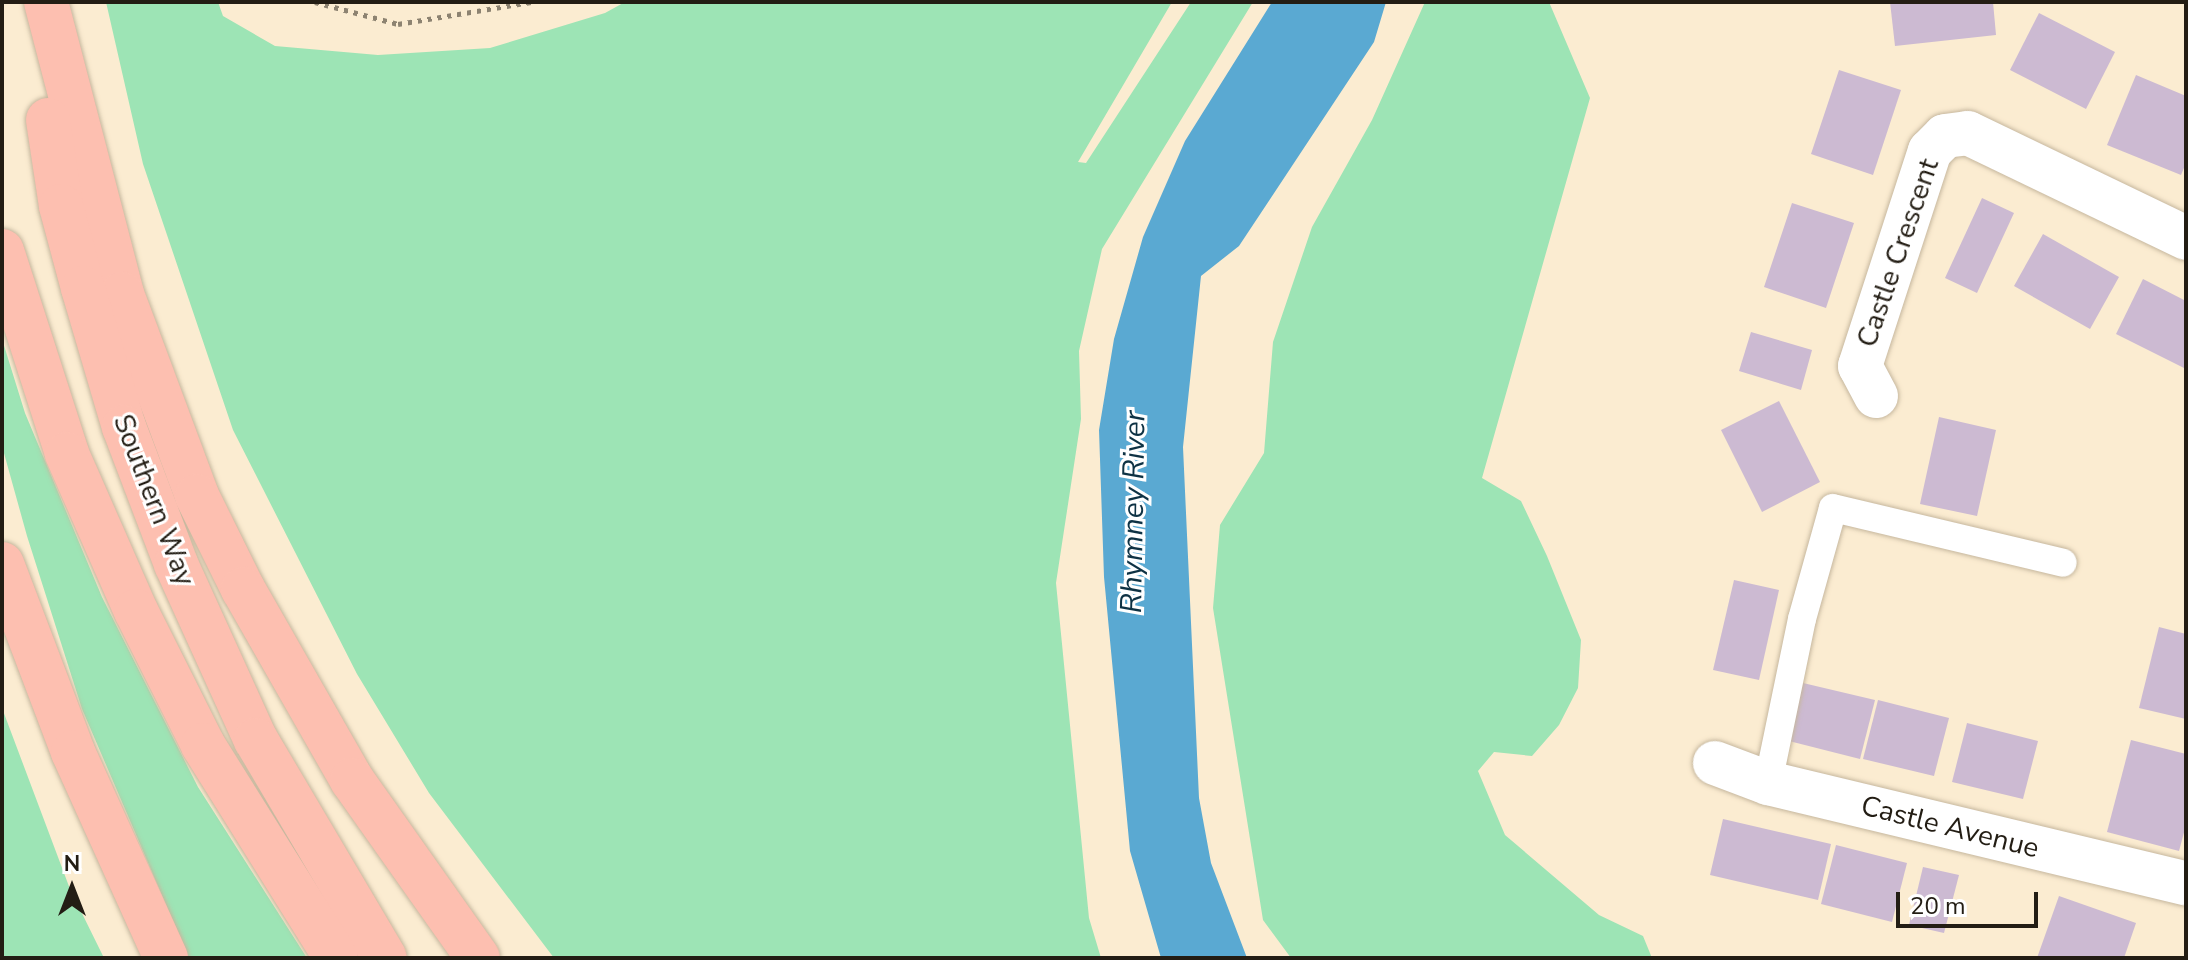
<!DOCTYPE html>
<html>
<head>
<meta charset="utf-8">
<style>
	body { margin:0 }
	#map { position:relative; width:2188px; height:960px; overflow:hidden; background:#fbecd1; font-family:"Nunito Sans",sans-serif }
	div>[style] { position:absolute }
	.green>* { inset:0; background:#9de4b5 }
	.water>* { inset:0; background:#5aa9d2 }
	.building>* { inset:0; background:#ccbad2 }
	.path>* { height:5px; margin-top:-2.5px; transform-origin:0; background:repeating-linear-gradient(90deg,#8d8371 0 4px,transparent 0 10px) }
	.roads { filter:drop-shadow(0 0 2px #c6b79e) drop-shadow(0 0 2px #c6b79e) }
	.service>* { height:28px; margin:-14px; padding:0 14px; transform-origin:14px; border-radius:14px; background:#fff }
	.minor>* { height:44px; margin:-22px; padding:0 22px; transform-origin:22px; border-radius:22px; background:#fff }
	.primary>* { height:44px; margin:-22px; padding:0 22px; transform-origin:22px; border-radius:22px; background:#fdbfb0 }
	span { translate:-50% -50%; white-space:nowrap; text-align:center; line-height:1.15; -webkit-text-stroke:6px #fff; paint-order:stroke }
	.street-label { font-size:28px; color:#231d14 }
	.water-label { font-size:30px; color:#0e3244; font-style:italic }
	.frame { position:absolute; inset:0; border:4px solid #231d14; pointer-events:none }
	.north { position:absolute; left:32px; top:848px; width:80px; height:80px; -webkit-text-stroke:6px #fff; paint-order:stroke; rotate:0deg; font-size:22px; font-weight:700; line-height:32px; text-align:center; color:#231d14 }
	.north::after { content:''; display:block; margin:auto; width:28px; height:36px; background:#231d14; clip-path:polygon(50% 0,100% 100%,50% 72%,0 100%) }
	.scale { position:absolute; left:1896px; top:892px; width:142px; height:36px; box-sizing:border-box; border:4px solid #231d14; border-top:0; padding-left:10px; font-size:24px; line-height:28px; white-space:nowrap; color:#231d14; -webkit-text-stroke:6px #fff; paint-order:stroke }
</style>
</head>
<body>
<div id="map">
	<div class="green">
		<i style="clip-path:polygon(106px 2px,218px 2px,223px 16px,275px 46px,378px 55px,490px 48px,605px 13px,625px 2px,1172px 2px,1078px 162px,1086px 163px,1191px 2px,1253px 2px,1102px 249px,1079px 351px,1081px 419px,1056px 583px,1089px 918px,1101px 958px,554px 958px,429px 793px,357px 674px,233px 430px,143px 164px)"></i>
		<i style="clip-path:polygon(1425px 2px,1549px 2px,1590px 98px,1482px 478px,1521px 501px,1547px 556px,1581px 640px,1578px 688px,1559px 725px,1532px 756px,1494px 752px,1478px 771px,1505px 835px,1599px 915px,1643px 936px,1652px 958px,1291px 958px,1263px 920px,1213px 608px,1220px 525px,1264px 453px,1273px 342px,1312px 227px,1372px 120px)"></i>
		<i style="clip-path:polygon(2px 339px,25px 413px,102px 597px,198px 787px,307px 958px,189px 958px,82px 709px,27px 536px,2px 446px)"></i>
		<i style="clip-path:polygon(2px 708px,70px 889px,104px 958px,2px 958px)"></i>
	</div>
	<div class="water">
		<i style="clip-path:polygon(1272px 2px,1386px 2px,1374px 42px,1239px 246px,1201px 276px,1183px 447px,1199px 798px,1211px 863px,1247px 958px,1161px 958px,1130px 851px,1104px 577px,1099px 430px,1114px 339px,1143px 237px,1185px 141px)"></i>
	</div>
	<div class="building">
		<i style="clip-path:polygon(1890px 2px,1993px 2px,1996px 35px,1895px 46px)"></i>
		<i style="clip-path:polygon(2039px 13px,2115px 52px,2086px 109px,2010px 70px)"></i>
		<i style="clip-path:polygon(1839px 70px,1901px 90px,1873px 175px,1811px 154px)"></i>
		<i style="clip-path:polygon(2136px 75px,2186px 96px,2186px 163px,2181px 175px,2107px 145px)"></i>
		<i style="clip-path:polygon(1982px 198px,2014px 213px,1977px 293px,1945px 278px)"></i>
		<i style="clip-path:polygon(1792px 203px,1854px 223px,1826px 308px,1764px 287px)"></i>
		<i style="clip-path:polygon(2043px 234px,2119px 277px,2090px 329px,2014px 286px)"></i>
		<i style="clip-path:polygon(2143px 279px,2186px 301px,2186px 369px,2116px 334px)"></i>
		<i style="clip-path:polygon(1751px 332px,1812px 350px,1801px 390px,1739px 371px)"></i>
		<i style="clip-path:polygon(1779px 401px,1820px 482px,1762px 512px,1721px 430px)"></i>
		<i style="clip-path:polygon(1939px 417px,1996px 430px,1977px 516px,1920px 504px)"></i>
		<i style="clip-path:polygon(1734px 580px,1779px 590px,1759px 680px,1713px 670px)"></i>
		<i style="clip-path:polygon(2159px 627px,2186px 634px,2186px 719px,2139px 708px)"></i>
		<i style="clip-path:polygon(1803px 683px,1875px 700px,1860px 759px,1789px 741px)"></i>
		<i style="clip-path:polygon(1878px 700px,1949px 718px,1934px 776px,1863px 759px)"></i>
		<i style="clip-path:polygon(1967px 723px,2038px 741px,2023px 799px,1952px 782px)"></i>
		<i style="clip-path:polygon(2131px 740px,2186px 754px,2186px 825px,2179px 851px,2107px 832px)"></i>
		<i style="clip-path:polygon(1723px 819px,1831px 844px,1818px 900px,1710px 875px)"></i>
		<i style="clip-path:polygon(1836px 845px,1907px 863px,1892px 922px,1821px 904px)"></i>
		<i style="clip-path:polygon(1923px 867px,1959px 875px,1944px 933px,1909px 925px)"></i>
		<i style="clip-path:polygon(2059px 896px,2136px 923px,2124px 958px,2037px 958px)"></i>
	</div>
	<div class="path">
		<i style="left:315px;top:2px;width:86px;rotate:14.8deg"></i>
		<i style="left:398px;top:24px;width:135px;rotate:-9.4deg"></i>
	</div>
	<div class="roads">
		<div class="service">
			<i style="left:1768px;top:783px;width:167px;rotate:-78.3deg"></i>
			<i style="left:1802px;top:619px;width:115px;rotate:-74.4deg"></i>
			<i style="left:1833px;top:508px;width:236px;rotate:13.4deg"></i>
		</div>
		<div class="minor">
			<i style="left:1876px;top:396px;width:34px;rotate:-118deg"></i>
			<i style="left:1860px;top:366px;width:226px;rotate:-72deg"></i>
			<i style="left:1930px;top:151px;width:21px;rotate:-45deg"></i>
			<i style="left:1945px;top:136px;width:23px;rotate:-7deg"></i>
			<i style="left:1968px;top:133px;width:242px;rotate:25.7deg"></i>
			<i style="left:1715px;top:763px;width:57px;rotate:20.7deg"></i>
			<i style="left:1768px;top:783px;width:430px;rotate:13.5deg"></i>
		</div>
		<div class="primary">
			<i style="left:46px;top:2px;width:302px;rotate:75.4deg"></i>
			<i style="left:122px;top:294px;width:215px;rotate:69.6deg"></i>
			<i style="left:197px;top:496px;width:104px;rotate:63.7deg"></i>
			<i style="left:243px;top:589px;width:220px;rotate:60.3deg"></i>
			<i style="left:352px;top:780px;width:218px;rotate:54.7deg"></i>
			<i style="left:48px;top:120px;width:87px;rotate:81.4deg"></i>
			<i style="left:61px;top:206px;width:85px;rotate:75deg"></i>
			<i style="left:83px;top:288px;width:145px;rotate:73.6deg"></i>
			<i style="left:124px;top:427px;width:147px;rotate:69.2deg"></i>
			<i style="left:176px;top:564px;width:193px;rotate:65.6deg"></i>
			<i style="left:256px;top:740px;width:253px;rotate:59.4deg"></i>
			<i style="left:2px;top:251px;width:213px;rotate:72.2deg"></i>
			<i style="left:67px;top:454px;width:171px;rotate:66.3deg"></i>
			<i style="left:136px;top:611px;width:150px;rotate:63.4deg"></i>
			<i style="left:203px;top:745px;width:251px;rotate:58deg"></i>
			<i style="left:2px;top:564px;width:201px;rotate:69.3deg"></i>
			<i style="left:73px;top:752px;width:226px;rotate:65.7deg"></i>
		</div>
	</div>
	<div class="street-label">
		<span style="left:1898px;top:253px;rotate:-71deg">Castle Crescent</span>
		<span style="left:154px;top:500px;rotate:69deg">Southern Way</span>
		<span style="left:1950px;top:827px;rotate:14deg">Castle Avenue</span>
	</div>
	<div class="water-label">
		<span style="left:1134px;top:512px;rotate:-89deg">Rhymney River</span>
	</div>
	<div class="frame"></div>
	<div class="north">N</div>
	<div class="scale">20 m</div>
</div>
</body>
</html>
